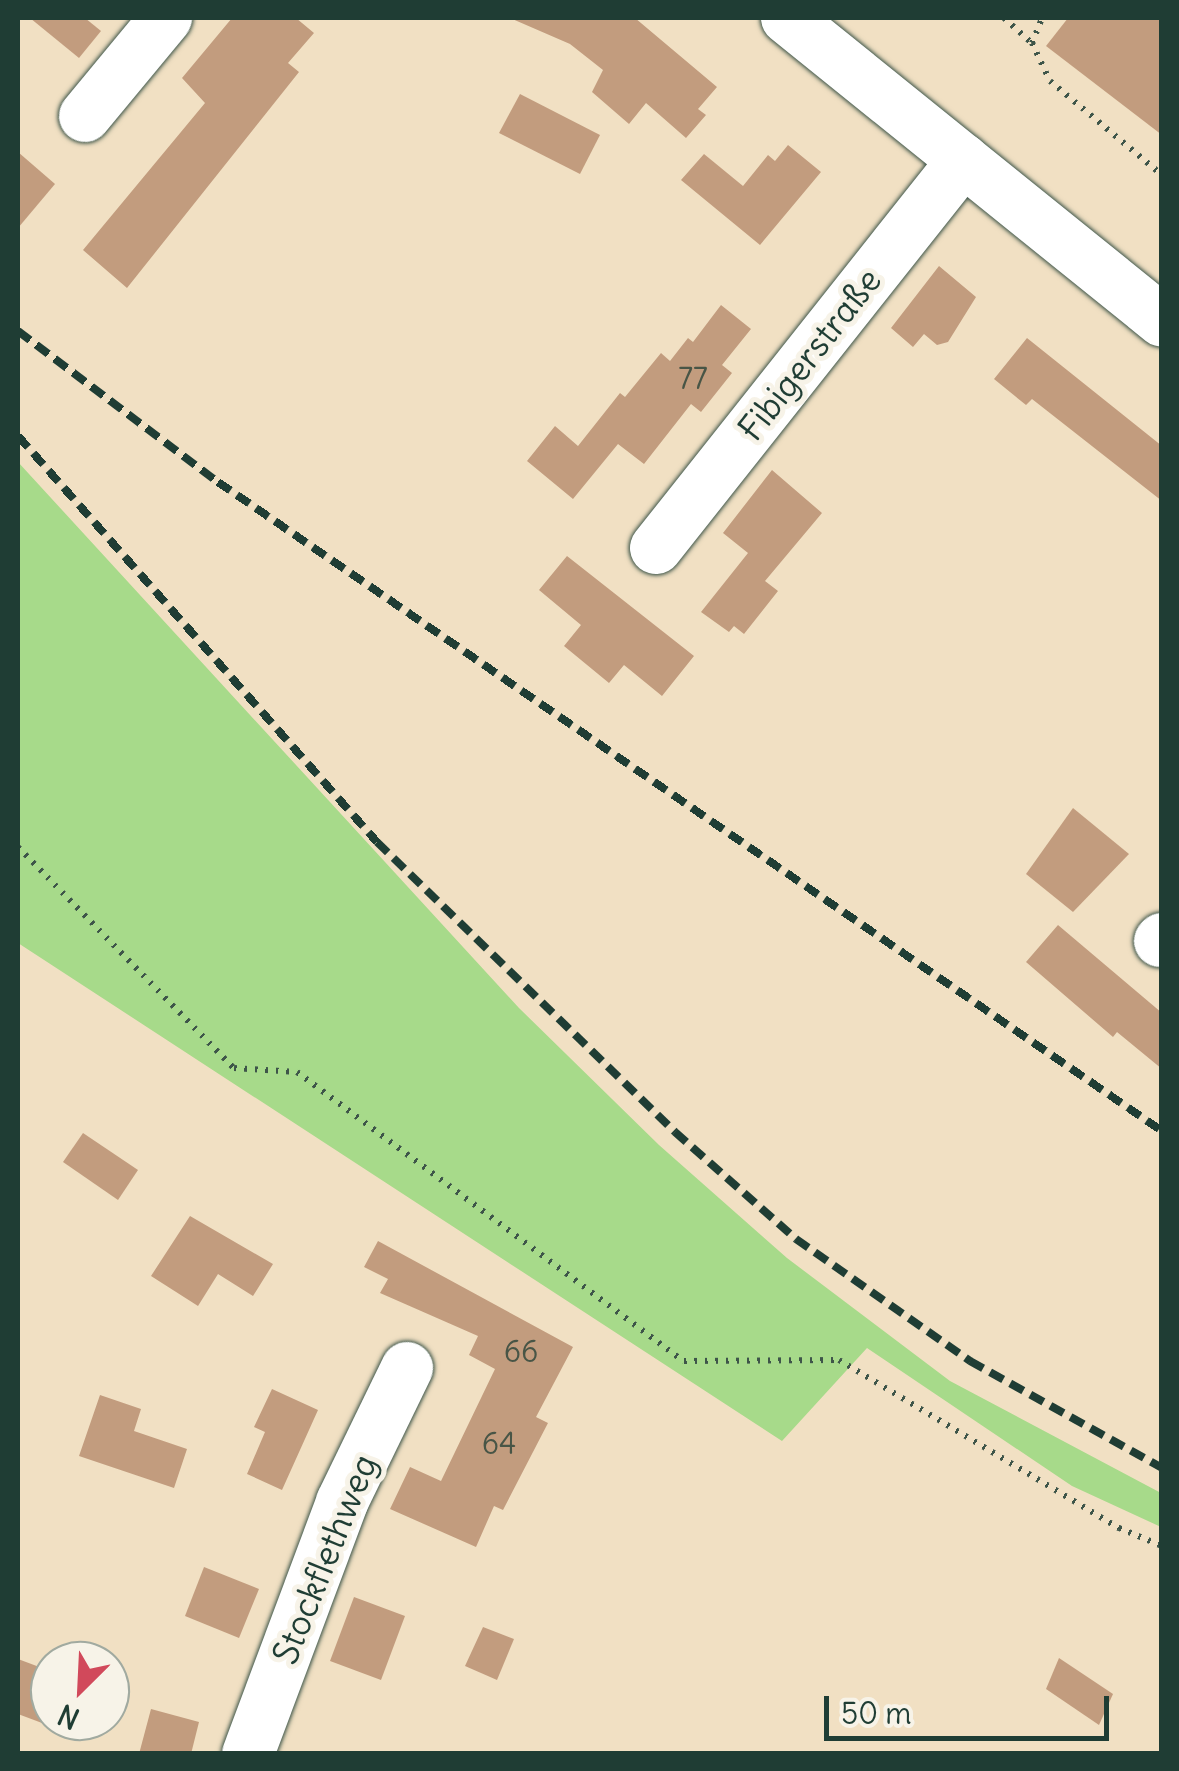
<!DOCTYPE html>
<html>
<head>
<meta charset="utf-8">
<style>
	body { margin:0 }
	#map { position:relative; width:1179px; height:1771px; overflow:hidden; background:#f1e0c3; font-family:Delius,sans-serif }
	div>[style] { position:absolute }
	.green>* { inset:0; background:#a7da8a }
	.building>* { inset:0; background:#c29c7e }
	.path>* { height:6px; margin-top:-3px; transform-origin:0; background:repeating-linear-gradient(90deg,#3e5549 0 2.5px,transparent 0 10.5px) }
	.roads { filter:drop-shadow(0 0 2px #3e5549) drop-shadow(0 0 2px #3e5549) }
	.minor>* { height:52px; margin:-26px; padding:0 26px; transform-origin:26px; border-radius:26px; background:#fff }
	.rail>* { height:8px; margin-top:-4px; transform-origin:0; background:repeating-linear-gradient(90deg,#1f3d34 0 15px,transparent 0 23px) }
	span { translate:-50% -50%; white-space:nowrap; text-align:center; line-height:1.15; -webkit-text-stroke:10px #f7f3e8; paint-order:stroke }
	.number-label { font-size:30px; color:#485546 }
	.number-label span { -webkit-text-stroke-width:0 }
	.street-label { font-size:35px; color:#1f3d34 }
	.frame { position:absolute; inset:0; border:20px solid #1f3d34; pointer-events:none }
	.north { position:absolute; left:30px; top:1641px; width:100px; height:100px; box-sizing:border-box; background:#f7f3e8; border:2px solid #a1aaa0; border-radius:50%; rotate:204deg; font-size:28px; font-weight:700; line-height:40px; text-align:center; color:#1f3d34 }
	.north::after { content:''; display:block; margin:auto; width:35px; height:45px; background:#d1495b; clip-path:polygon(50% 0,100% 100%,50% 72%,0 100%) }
	.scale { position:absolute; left:824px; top:1696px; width:285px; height:45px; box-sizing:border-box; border:5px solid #1f3d34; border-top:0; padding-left:12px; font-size:30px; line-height:35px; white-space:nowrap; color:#1f3d34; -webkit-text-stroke:8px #f7f3e8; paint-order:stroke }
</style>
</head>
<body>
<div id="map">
	<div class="green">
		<i style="clip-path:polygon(18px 462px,519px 1008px,659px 1145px,787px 1258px,950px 1381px,1161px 1493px,1161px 1527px,1072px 1486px,867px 1348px,782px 1441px,18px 943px)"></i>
	</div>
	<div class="building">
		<i style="clip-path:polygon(30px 18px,85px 18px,101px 31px,79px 58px)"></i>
		<i style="clip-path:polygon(232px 18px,296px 18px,314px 33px,288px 63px,299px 72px,127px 288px,83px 250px,205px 103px,182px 78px)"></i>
		<i style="clip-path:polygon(510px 18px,635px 18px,717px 87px,698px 109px,706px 115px,686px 138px,646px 103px,629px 124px,592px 92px,603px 70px,570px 44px)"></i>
		<i style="clip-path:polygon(1068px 18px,1162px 18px,1162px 135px,1046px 46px)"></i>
		<i style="clip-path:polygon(520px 94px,600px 135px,580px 174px,499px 133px)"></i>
		<i style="clip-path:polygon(788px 145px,821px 172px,760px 245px,681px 180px,704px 154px,743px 186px,768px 155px,775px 161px)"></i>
		<i style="clip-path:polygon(18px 152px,55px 184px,18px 228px)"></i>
		<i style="clip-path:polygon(939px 266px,976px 297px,948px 342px,937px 345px,924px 334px,913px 347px,891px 328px)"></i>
		<i style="clip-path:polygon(721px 305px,751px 329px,722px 365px,732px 373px,701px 412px,691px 404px,644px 464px,618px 444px,573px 499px,527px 461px,555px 426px,578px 446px,620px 393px,625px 397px,661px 353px,670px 361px,688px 338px,693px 342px)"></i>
		<i style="clip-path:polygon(1027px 338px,1162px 446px,1162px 501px,1032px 399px,1026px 405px,994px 379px)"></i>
		<i style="clip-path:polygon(772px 470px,822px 513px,765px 581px,778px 591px,744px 634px,734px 626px,729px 632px,701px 612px,748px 553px,723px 533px)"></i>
		<i style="clip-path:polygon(567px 556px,694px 656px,662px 696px,624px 665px,609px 683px,564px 646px,581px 625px,539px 590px)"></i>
		<i style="clip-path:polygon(1073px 808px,1129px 854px,1073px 912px,1026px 874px)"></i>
		<i style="clip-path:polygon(1058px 925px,1162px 1013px,1162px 1069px,1117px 1032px,1113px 1037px,1026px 962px)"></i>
		<i style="clip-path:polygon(83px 1133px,138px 1170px,118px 1200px,63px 1162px)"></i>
		<i style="clip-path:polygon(190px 1216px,273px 1264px,253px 1296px,218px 1274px,198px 1306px,151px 1276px)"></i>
		<i style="clip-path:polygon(378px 1241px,573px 1347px,536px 1417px,548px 1423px,503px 1510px,494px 1506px,476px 1547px,390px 1509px,410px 1467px,441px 1481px,495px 1369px,469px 1355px,478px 1336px,380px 1293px,388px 1279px,364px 1267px)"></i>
		<i style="clip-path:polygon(272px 1389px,318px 1410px,282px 1490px,247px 1474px,265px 1432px,254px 1427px)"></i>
		<i style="clip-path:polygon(100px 1395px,141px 1409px,134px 1431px,187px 1449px,174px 1488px,79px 1456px)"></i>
		<i style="clip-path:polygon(204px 1567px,259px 1589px,239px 1638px,185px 1616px)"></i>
		<i style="clip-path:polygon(354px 1597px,405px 1616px,381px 1680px,330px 1661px)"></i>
		<i style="clip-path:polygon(483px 1627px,514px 1639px,497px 1680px,465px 1666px)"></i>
		<i style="clip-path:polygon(1059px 1658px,1113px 1694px,1099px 1725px,1046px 1689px)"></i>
		<i style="clip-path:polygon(18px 1659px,50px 1671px,50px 1726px,18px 1714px)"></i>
		<i style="clip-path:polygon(151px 1709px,199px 1722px,191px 1754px,139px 1754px)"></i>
	</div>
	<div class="path">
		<i style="left:1004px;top:18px;width:38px;rotate:42deg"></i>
		<i style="left:1032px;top:43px;width:42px;rotate:64.7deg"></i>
		<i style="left:1050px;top:81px;width:146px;rotate:40deg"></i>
		<i style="left:1032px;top:43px;width:27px;rotate:-68deg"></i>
		<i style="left:18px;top:847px;width:309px;rotate:45.7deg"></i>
		<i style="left:234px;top:1068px;width:63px;rotate:3.6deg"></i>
		<i style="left:297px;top:1072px;width:483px;rotate:36.8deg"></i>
		<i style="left:684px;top:1361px;width:155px;rotate:-0.4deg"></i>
		<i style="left:839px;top:1360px;width:327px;rotate:31deg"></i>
		<i style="left:1119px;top:1528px;width:47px;rotate:22.7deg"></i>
	</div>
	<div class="roads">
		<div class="minor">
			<i style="left:787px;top:18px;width:482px;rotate:38.9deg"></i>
			<i style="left:85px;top:116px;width:127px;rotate:-50.4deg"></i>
			<i style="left:656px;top:548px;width:495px;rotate:-51.6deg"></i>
			<i style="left:1160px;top:941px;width:3px;rotate:-45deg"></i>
			<i style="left:248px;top:1754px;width:269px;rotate:-69.5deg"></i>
			<i style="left:342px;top:1502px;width:149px;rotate:-64.1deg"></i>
		</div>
	</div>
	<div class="rail">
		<i style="left:18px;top:331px;width:251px;rotate:37.1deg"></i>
		<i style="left:218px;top:482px;width:1146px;rotate:34.51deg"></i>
		<i style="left:18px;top:436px;width:542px;rotate:48.52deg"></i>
		<i style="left:377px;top:842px;width:416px;rotate:44.2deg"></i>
		<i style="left:675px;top:1132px;width:162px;rotate:41.5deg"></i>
		<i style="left:796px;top:1239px;width:213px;rotate:35deg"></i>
		<i style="left:970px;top:1361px;width:220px;rotate:29.1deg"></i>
	</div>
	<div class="number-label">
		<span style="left:693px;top:378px">77</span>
		<span style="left:521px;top:1351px">66</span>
		<span style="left:499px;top:1443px">64</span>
	</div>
	<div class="street-label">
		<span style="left:809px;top:354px;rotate:-52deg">Fibigerstraße</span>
		<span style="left:324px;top:1559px;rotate:-68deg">Stockflethweg</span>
	</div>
	<div class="frame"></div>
	<div class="north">N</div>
	<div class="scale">50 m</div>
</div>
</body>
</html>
